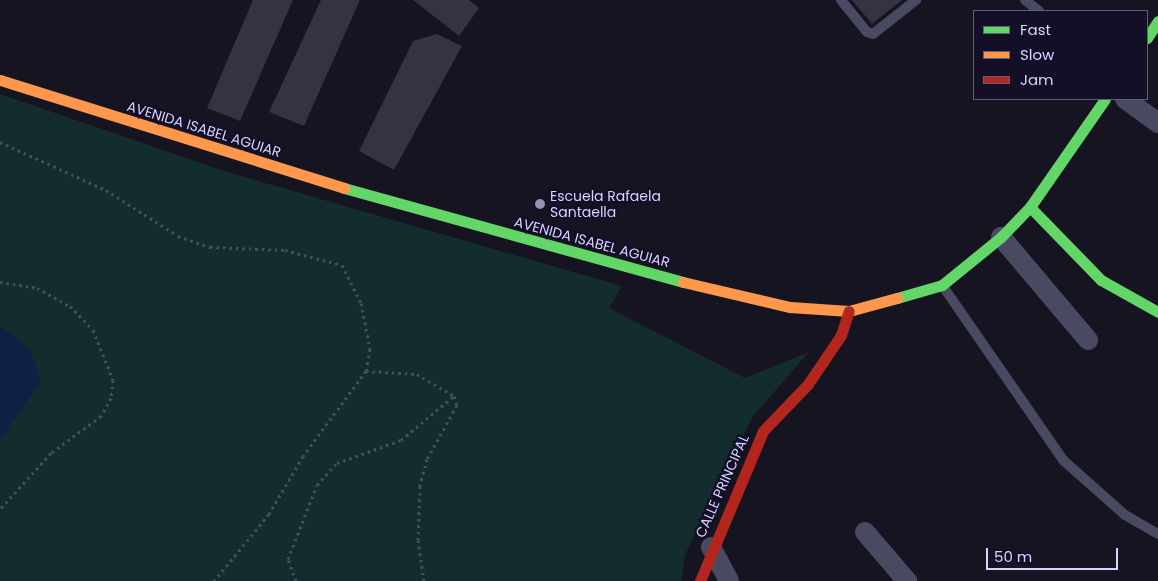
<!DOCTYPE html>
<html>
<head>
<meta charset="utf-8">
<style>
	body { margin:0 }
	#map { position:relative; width:1158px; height:581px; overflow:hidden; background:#161421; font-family:Poppins,sans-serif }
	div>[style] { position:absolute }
	.green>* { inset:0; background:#132c2d }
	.water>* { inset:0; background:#0d2144 }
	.building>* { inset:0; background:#343243 }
	.path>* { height:3px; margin-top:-1.5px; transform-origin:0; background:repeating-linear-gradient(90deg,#44505f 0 2.5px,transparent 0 6.5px) }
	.lane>* { height:10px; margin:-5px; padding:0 5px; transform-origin:5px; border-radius:5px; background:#4a4962 }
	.street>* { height:20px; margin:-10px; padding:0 10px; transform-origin:10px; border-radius:10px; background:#4a4962 }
	.fast>* { height:11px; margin:-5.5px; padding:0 5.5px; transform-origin:5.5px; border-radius:5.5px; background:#63d668 }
	.slow>* { height:11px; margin:-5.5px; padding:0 5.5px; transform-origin:5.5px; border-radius:5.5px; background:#ff974d }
	.jam>* { height:11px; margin:-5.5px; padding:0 5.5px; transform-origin:5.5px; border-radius:5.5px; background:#b3261e }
	.dots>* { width:14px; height:14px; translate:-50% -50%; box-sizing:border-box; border:2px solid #130f26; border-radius:50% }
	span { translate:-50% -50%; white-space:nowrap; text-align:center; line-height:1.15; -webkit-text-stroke:4.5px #130f26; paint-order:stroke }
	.street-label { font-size:14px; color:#d9d4ff }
	.poi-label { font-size:14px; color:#d9d4ff }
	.left { translate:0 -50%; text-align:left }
	.legend { position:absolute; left:973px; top:10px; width:175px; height:90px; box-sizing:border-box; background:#130f26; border:1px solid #625e7d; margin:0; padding:6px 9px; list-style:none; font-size:15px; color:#d9d4ff }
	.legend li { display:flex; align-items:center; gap:10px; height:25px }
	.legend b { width:25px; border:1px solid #625e7d }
	.scale { position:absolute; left:986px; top:548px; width:132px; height:22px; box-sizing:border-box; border:2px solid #d9d4ff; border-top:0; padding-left:6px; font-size:15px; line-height:18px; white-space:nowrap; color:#d9d4ff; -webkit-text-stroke:4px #130f26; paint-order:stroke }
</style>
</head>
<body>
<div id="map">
	<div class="green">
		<i style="clip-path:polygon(0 94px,227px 172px,622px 286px,609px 308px,745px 378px,809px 352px,753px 416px,685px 555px,681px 581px,0 581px)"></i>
	</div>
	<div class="water">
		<i style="clip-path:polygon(0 327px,28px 347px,41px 380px,0 440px)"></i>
	</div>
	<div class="building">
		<i style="clip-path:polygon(253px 0,293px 0,240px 121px,207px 108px)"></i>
		<i style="clip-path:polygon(321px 0,360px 0,304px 126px,269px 112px)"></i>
		<i style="clip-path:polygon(413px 0,469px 0,479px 8px,459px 36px)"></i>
		<i style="clip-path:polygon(852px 0,902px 0,872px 24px)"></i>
		<i style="clip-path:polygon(437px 34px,462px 46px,394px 170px,359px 151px,413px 41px)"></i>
	</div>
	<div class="path">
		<i style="left:0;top:142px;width:116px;rotate:24.4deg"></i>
		<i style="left:106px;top:190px;width:85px;rotate:32.6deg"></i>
		<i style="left:178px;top:236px;width:34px;rotate:19deg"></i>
		<i style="left:210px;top:247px;width:75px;rotate:2.3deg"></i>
		<i style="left:285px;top:250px;width:59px;rotate:14.7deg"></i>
		<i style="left:342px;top:265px;width:42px;rotate:63.4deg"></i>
		<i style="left:361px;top:303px;width:47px;rotate:78.9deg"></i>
		<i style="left:370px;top:349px;width:22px;rotate:100deg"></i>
		<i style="left:366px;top:371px;width:106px;rotate:126.5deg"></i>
		<i style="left:303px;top:456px;width:67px;rotate:120.4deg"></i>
		<i style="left:269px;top:514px;width:87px;rotate:129.4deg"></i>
		<i style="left:0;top:282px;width:37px;rotate:9deg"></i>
		<i style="left:37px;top:288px;width:38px;rotate:29deg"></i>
		<i style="left:70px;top:306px;width:33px;rotate:46deg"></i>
		<i style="left:93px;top:330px;width:54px;rotate:68.2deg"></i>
		<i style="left:113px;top:380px;width:18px;rotate:96deg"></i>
		<i style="left:111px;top:398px;width:21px;rotate:119deg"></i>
		<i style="left:101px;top:416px;width:62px;rotate:143.5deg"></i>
		<i style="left:51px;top:453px;width:76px;rotate:132.3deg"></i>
		<i style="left:366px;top:371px;width:51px;rotate:3.4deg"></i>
		<i style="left:417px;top:374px;width:43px;rotate:30.7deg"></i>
		<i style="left:454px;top:396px;width:9px;rotate:72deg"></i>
		<i style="left:457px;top:405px;width:62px;rotate:119.1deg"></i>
		<i style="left:427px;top:459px;width:28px;rotate:105deg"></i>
		<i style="left:420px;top:486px;width:54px;rotate:92.1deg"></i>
		<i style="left:418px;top:540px;width:41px;rotate:81.7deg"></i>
		<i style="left:296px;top:581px;width:23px;rotate:-110deg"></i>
		<i style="left:288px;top:559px;width:79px;rotate:-68.6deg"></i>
		<i style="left:317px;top:485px;width:30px;rotate:-48deg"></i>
		<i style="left:337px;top:463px;width:68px;rotate:-19.8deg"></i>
		<i style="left:401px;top:440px;width:69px;rotate:-39.7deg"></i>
	</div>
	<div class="lane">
		<i style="left:841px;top:0;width:41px;rotate:50.9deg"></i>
		<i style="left:867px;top:32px;width:6px;rotate:18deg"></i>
		<i style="left:873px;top:34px;width:55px;rotate:-38.3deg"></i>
		<i style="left:1025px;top:0;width:18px;rotate:38deg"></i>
		<i style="left:942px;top:285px;width:213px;rotate:55.3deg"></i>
		<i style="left:1063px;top:460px;width:83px;rotate:41.6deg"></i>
		<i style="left:1125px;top:515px;width:38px;rotate:30deg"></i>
	</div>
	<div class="street">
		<i style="left:1125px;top:99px;width:41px;rotate:36deg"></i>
		<i style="left:1001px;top:237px;width:135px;rotate:49.8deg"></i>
		<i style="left:865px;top:532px;width:65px;rotate:49.4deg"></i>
		<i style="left:711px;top:547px;width:38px;rotate:62deg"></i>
	</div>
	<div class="fast">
		<i style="left:1147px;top:38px;width:20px;rotate:-57deg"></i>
		<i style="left:344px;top:188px;width:352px;rotate:15.5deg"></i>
		<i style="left:1030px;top:207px;width:102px;rotate:45.8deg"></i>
		<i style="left:1101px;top:280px;width:65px;rotate:29.3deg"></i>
		<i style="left:897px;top:298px;width:47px;rotate:-16.1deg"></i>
		<i style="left:942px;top:285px;width:76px;rotate:-39.1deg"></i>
		<i style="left:1001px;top:237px;width:42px;rotate:-46deg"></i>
		<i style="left:1030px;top:207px;width:131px;rotate:-55.2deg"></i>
	</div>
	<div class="slow">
		<i style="left:0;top:80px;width:361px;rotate:17.4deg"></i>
		<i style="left:683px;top:282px;width:110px;rotate:13.2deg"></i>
		<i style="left:790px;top:307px;width:59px;rotate:3.9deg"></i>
		<i style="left:849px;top:311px;width:50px;rotate:-15.2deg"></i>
	</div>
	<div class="jam">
		<i style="left:700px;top:581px;width:163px;rotate:-67.2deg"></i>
		<i style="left:763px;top:431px;width:65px;rotate:-46.2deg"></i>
		<i style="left:808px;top:384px;width:59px;rotate:-56deg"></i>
		<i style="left:841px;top:335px;width:25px;rotate:-72deg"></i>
	</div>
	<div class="dots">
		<i style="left:540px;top:204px;background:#9591b1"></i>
	</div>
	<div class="street-label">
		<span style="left:204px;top:129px;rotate:17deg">AVENIDA ISABEL AGUIAR</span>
		<span style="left:592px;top:242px;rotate:15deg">AVENIDA ISABEL AGUIAR</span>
		<span style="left:722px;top:486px;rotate:-66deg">CALLE PRINCIPAL</span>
	</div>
	<div class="poi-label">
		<span class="left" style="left:550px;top:204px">Escuela Rafaela<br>Santaella</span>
	</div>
	<ul class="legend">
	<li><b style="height:6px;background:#63d668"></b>Fast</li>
	<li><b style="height:6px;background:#ff974d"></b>Slow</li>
	<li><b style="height:6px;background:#b3261e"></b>Jam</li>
	</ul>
	<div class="scale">50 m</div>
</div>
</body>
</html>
